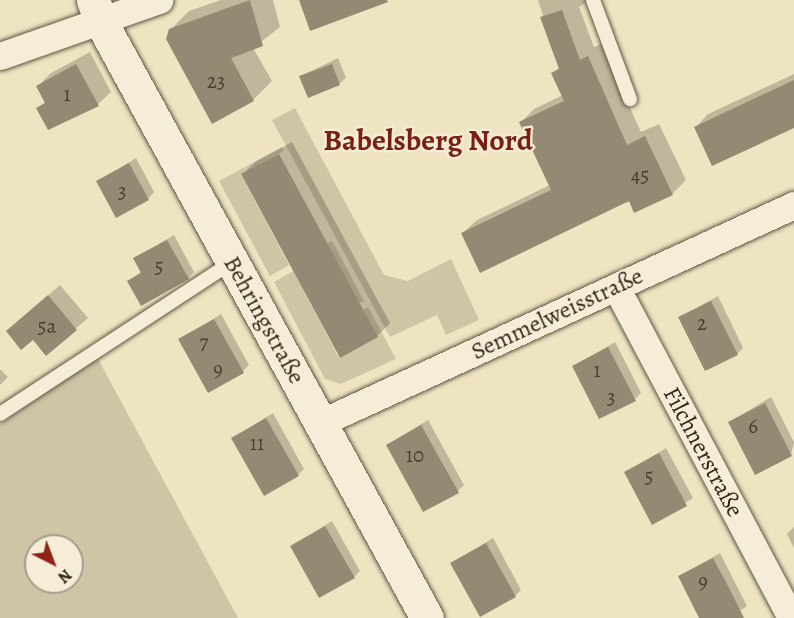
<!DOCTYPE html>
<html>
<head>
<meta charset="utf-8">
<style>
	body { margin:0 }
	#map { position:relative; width:794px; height:618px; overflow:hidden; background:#efe4c2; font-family:Alegreya,serif }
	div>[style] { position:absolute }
	.green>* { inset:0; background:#cfc4a6 }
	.shadow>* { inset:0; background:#0003 }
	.building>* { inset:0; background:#948972 }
	.roads { filter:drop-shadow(0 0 2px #605645) drop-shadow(0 0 2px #605645) }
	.lane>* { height:14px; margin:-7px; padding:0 7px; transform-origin:7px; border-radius:7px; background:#f5edd7 }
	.street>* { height:27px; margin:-13.5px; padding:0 13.5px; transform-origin:13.5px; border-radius:13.5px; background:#f5edd7 }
	.secondary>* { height:33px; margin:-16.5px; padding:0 16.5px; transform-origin:16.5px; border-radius:16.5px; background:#f5edd7 }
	span { translate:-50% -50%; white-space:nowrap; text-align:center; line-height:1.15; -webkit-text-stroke:4.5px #f5edd7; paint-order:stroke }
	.number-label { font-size:21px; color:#4a3f31 }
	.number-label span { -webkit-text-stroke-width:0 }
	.street-label { font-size:24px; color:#31261b }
	.district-label { font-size:30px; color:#7a1f14; font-weight:700 }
	.north { position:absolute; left:24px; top:534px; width:60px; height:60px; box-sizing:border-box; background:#f5edd7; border:2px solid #a79d8c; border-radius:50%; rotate:138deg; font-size:16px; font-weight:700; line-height:24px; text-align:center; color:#31261b }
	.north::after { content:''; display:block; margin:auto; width:21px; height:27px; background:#8f2418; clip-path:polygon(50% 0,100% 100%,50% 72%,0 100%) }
</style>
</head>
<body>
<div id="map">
	<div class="green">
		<i style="clip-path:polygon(295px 108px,384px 275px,408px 281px,451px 259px,479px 320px,446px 335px,437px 315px,390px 337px,272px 120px)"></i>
		<i style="clip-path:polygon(282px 147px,284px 151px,241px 175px,289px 265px,270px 276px,219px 181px)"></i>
		<i style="clip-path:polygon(332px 241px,364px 301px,359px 303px,327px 244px)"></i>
		<i style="clip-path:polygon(293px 271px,339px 358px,377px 337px,363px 310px,368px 307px,396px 359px,341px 384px,325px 379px,274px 282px)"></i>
		<i style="clip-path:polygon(evenodd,97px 357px,238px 618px,0 618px,0 424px,97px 357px,36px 546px,72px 546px,72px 582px,36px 582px,36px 546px)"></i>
	</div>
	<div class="shadow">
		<i style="clip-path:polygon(221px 0,273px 0,280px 27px,253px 48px,272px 81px,253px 100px,212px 122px,170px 30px,189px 11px)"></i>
		<i style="clip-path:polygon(538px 0,590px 0,579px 7px,594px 47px,601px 44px,641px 132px,659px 124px,686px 180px,672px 194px,463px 233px,477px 220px,550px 185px,520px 123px,534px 109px,563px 95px,553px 73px,560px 67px)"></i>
		<i style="clip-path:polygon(90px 52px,111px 92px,98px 104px,38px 109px,46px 101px,38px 86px,51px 73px)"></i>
		<i style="clip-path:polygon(338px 58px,346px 78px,339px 84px,301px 76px)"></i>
		<i style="clip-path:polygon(794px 74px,794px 127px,696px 127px,708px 114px)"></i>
		<i style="clip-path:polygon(292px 142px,390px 323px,377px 336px,242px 175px,255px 162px)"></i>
		<i style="clip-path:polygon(136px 158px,154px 192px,148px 199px,98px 182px)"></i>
		<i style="clip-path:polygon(174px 235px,194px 272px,188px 278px,129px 281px,142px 271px,135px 258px)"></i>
		<i style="clip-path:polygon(60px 285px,88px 318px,46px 354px,33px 338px,8px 331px)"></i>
		<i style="clip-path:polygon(718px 296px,743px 348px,737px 354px,680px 317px)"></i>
		<i style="clip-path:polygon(221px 314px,249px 365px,243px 371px,180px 340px)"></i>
		<i style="clip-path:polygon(615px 342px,641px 393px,635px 399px,574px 366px)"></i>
		<i style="clip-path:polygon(0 369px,8px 377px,0 385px)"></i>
		<i style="clip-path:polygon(771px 397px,794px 442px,791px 455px,729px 422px)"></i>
		<i style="clip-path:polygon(273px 413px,304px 469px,298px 475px,233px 438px)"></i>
		<i style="clip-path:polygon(428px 420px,464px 485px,458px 491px,387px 445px)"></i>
		<i style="clip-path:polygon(666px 448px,693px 498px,652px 523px,625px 473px)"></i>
		<i style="clip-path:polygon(332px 521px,360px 571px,354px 577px,292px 546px)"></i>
		<i style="clip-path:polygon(794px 527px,794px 548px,787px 534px)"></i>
		<i style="clip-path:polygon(493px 538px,521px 590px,515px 596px,452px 563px)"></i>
		<i style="clip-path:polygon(720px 553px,747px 606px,729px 618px,700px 618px,680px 576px)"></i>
	</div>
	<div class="building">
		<i style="clip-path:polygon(250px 0,263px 46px,231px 58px,254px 101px,212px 124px,166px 39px,169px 29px)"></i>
		<i style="clip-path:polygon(299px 0,387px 0,388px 2px,310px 31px)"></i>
		<i style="clip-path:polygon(562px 10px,580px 60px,588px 56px,627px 145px,645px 136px,673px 195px,634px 213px,629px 201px,480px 273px,461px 233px,551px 190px,519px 122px,564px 101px,551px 73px,559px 69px,540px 17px)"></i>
		<i style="clip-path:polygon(76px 64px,99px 106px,48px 130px,36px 108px,45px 103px,36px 86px)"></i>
		<i style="clip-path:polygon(332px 64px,340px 85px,308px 98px,299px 76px)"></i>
		<i style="clip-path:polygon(794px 80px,794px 128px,712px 166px,694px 127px)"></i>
		<i style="clip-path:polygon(279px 154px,378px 337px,340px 358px,241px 174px)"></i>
		<i style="clip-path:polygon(129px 163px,149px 200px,116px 218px,96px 181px)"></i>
		<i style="clip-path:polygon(167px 240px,189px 279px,141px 306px,127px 281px,141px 273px,133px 258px)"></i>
		<i style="clip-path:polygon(48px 295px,77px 330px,46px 356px,33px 340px,21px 350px,6px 331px)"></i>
		<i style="clip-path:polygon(711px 301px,738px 355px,705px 371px,678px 317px)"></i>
		<i style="clip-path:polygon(214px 319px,244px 373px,208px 393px,178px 339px)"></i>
		<i style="clip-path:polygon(608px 347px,636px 401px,599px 419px,572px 366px)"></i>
		<i style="clip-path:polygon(765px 403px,792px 456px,755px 475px,728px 422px)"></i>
		<i style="clip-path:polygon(266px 418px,299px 476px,264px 496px,231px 438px)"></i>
		<i style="clip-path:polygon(421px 425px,459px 493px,423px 512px,386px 445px)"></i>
		<i style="clip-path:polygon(659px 453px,687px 506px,652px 525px,624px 472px)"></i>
		<i style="clip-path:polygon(325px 526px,355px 578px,319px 598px,290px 546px)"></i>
		<i style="clip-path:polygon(486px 543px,516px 597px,480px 617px,450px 563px)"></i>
		<i style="clip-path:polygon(713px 558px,728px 586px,744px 618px,699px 618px,678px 576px)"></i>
	</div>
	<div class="roads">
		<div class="lane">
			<i style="left:593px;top:0;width:106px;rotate:69.5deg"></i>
			<i style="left:0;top:414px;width:277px;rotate:-33.2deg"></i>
		</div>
		<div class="street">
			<i style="left:0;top:56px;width:169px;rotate:-19.4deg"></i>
			<i style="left:616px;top:287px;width:374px;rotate:62.1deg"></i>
			<i style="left:320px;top:423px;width:522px;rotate:-24.7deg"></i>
		</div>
		<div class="secondary">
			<i style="left:93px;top:0;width:23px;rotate:70deg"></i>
			<i style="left:101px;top:22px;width:679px;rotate:61.32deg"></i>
		</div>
	</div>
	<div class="number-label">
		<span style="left:216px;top:81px">23</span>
		<span style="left:67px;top:94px">1</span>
		<span style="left:640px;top:175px">45</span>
		<span style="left:122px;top:191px">3</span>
		<span style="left:159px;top:266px">5</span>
		<span style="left:702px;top:323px">2</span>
		<span style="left:47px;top:326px">5a</span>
		<span style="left:204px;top:342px">7</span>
		<span style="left:218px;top:369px">9</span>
		<span style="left:597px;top:370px">1</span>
		<span style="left:611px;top:397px">3</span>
		<span style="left:753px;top:426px">6</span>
		<span style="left:257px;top:443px">11</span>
		<span style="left:415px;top:455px">10</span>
		<span style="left:649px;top:476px">5</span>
		<span style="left:703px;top:581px">9</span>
	</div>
	<div class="street-label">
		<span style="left:557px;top:314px;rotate:-25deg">Semmelweisstraße</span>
		<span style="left:264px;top:320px;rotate:61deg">Behringstraße</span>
		<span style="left:703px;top:452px;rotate:62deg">Filchnerstraße</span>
	</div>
	<div class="district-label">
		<span style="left:428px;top:140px">Babelsberg Nord</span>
	</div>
	<div class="north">N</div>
</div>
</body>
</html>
